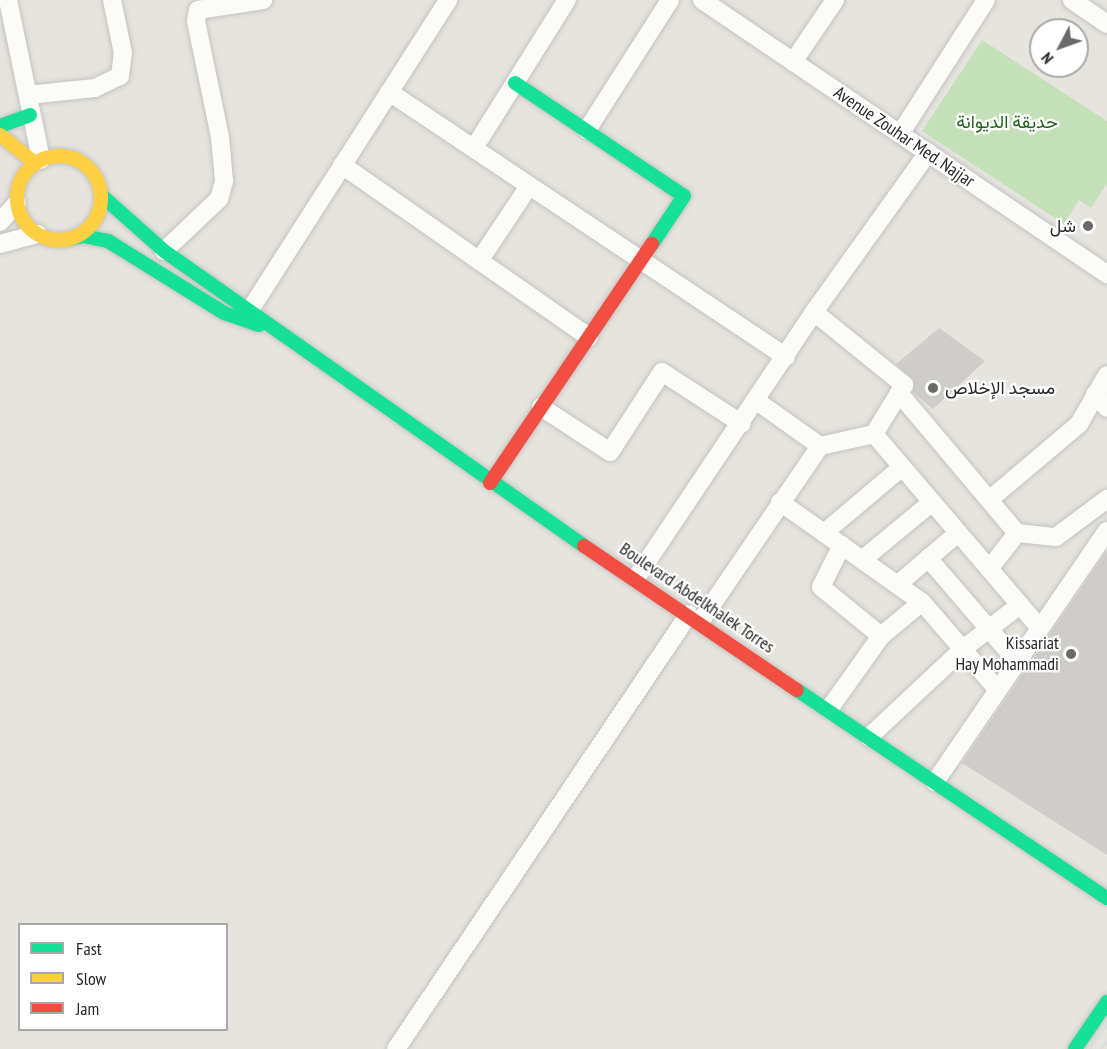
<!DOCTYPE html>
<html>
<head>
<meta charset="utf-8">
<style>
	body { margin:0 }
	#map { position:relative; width:1107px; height:1049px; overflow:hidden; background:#e6e4de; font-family:"PT Sans Narrow",Vazirmatn,sans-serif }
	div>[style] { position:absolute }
	.green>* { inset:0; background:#c4e0b8 }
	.building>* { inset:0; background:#cfcdc9 }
	.roads { filter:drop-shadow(0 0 2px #c4c3c3) drop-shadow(0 0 2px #c4c3c3) }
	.street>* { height:18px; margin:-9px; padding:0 9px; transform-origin:9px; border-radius:9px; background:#fbfbfa }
	.fast>* { height:14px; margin:-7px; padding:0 7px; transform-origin:7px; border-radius:7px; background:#16e098 }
	.slow>* { height:14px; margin:-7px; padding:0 7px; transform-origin:7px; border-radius:7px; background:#ffcf43 }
	.slow>.ring { margin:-7px; padding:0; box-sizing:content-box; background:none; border:14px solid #ffcf43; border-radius:50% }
	.jam>* { height:14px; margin:-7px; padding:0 7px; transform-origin:7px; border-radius:7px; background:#f24e42 }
	.tram>* { height:1.5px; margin:-0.75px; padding:0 0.75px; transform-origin:0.75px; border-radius:0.75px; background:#dddcdd }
	.dots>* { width:16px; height:16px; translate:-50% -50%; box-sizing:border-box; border:3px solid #fff; border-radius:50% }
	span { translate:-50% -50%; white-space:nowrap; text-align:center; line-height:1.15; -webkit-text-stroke:4.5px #fff; paint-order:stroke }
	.park-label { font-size:18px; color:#235f1d }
	.street-label { font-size:18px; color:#282828 }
	.poi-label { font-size:18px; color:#282828 }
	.right { translate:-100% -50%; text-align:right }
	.left { translate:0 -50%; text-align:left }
	.legend { position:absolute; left:18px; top:923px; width:210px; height:108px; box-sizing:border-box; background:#fff; border:2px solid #a9a9a9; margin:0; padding:8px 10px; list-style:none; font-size:18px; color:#282828 }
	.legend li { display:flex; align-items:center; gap:12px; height:30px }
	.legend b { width:30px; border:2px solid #a9a9a9 }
	.north { position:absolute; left:1029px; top:18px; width:60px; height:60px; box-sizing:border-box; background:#fff; border:2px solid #a9a9a9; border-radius:50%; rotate:229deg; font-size:16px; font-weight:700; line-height:24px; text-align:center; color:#282828 }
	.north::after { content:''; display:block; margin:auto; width:21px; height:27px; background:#6a6a68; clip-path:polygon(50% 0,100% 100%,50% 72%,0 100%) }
</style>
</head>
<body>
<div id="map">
	<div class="green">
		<i style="clip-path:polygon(982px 40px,1107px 121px,1107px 183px,1091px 208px,1079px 200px,1064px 224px,922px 131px)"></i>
	</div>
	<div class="building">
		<i style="clip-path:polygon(939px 328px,985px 361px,933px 409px,913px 392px,914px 380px,896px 364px)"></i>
		<i style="clip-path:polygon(1107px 551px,1107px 855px,962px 763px)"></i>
	</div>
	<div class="roads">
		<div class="street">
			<i style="left:8px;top:0;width:163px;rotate:78.3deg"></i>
			<i style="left:702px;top:0;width:489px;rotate:34.1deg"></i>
			<i style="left:1072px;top:0;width:42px;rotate:34.4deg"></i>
			<i style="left:793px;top:62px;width:75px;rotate:-55.9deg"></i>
			<i style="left:389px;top:92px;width:477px;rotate:33.7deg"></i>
			<i style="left:37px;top:94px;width:58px;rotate:-5.9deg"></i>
			<i style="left:95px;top:88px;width:28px;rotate:-26deg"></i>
			<i style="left:120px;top:76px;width:23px;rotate:-83deg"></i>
			<i style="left:123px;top:53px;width:54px;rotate:-101.7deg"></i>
			<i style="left:587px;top:130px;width:154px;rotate:-57.4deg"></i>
			<i style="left:900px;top:134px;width:159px;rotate:-57.3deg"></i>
			<i style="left:474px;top:148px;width:175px;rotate:-57.9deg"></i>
			<i style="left:342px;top:165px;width:301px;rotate:34.9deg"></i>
			<i style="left:0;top:222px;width:25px;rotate:-48deg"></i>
			<i style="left:0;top:244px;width:39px;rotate:-15deg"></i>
			<i style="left:164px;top:251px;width:76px;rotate:-43.4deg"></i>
			<i style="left:219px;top:199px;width:19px;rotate:-74deg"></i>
			<i style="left:224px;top:181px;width:44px;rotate:-95.2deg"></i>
			<i style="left:220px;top:137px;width:118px;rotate:-101.7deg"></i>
			<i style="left:196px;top:21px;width:11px;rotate:-80deg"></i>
			<i style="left:198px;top:10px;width:66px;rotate:-8.7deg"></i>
			<i style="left:479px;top:261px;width:90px;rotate:-56.3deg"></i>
			<i style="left:250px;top:310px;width:368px;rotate:-57.4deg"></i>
			<i style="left:814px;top:312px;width:116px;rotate:39deg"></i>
			<i style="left:904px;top:385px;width:57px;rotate:121.5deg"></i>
			<i style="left:899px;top:393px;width:183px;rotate:49.9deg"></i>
			<i style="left:1017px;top:533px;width:39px;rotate:6deg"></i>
			<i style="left:1056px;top:537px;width:64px;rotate:-36.7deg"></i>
			<i style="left:1095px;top:394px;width:18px;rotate:49deg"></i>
			<i style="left:541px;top:407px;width:82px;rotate:33.1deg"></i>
			<i style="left:610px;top:452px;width:95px;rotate:-57deg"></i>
			<i style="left:662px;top:372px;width:95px;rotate:33deg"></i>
			<i style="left:820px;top:446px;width:55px;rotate:-12.5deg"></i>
			<i style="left:874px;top:434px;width:253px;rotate:49.5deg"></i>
			<i style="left:989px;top:500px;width:118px;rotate:-40.2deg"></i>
			<i style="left:1079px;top:424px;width:56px;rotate:-60.3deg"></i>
			<i style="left:780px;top:502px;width:174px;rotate:35.2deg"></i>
			<i style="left:922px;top:602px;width:113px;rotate:49.3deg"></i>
			<i style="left:824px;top:533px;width:102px;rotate:-40.2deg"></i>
			<i style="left:842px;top:545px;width:47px;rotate:116.6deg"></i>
			<i style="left:821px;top:587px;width:77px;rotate:39.2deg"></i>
			<i style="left:928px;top:558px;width:133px;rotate:49.3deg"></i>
			<i style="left:862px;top:560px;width:91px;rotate:-39.6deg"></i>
			<i style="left:989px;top:569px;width:46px;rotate:-52.1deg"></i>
			<i style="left:636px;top:578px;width:320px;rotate:-56.2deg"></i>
			<i style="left:814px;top:312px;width:196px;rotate:-54.4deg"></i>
			<i style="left:897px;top:585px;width:80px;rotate:-40.4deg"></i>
			<i style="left:700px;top:622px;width:213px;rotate:-55.7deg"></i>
			<i style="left:820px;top:446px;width:76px;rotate:-144.6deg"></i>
			<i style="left:829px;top:709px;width:90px;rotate:-54.5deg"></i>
			<i style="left:881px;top:636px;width:53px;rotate:-39.7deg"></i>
			<i style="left:869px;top:737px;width:129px;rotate:-43.1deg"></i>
			<i style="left:963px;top:649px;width:72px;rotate:-37.7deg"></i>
			<i style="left:935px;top:782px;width:304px;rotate:-55.6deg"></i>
			<i style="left:396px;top:1049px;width:524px;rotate:-56.04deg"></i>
		</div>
		<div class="fast">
			<i style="left:515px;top:83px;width:203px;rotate:33.8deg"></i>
			<i style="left:684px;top:196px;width:58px;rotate:123.7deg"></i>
			<i style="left:0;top:126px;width:32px;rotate:-20deg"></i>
			<i style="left:101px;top:195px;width:84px;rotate:41.6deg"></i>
			<i style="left:164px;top:251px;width:513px;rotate:35.08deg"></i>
			<i style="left:69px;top:239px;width:15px;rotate:-11deg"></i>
			<i style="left:84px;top:236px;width:25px;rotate:12deg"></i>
			<i style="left:108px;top:241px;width:137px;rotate:31.8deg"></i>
			<i style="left:224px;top:313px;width:37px;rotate:19deg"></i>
			<i style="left:797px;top:690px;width:373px;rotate:33.9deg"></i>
			<i style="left:1075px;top:1049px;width:57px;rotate:-55.8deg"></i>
		</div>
		<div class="slow">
			<i style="left:0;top:135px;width:45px;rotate:38.7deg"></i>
			<i class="ring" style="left:17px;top:156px;width:70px;height:70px"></i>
		</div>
		<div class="jam">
			<i style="left:490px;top:483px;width:289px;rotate:-55.9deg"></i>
			<i style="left:584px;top:546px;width:257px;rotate:34.1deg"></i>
		</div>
	</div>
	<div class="tram">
		<i style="left:1090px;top:1049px;width:29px;rotate:-55deg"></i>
		<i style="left:1101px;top:1049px;width:10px;rotate:-53deg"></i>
	</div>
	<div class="dots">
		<i style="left:1088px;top:226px;background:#6a6a68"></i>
		<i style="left:933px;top:388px;background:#6a6a68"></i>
		<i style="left:1071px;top:654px;background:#6a6a68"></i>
	</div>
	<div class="park-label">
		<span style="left:1007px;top:122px">حديقة الديوانة</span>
	</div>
	<div class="street-label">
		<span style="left:904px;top:137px;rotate:34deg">Avenue Zouhar Med. Najjar</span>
		<span style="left:697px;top:598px;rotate:34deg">Boulevard Abdelkhalek Torres</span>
	</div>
	<div class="poi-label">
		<span class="right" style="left:1076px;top:226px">شل</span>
		<span class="left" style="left:945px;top:388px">مسجد الإخلاص</span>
		<span class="right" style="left:1059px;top:654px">Kissariat<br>Hay Mohammadi</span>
	</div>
	<ul class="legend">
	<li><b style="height:8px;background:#16e098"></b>Fast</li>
	<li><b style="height:8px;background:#ffcf43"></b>Slow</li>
	<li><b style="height:8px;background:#f24e42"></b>Jam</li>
	</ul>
	<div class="north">N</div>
</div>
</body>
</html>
